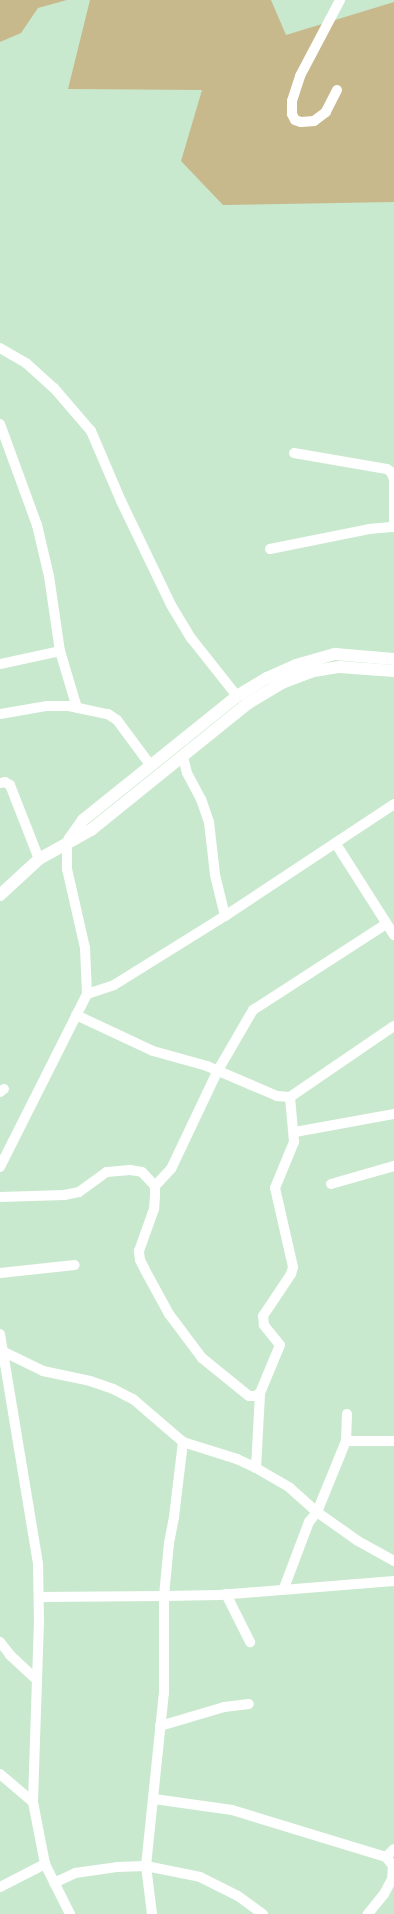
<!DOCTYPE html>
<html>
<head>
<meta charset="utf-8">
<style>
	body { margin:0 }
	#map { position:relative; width:394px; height:1914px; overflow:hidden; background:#c9e9ce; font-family:"Alegreya Sans",sans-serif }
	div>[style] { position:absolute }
	.green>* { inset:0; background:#c8b98d }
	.minor>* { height:10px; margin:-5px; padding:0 5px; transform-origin:5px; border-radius:5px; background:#fff }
	.tertiary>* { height:12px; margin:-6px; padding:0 6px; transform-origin:6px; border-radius:6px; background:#fff }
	span { translate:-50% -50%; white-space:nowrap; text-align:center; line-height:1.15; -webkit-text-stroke:5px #d6f7db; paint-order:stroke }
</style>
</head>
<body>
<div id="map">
	<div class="green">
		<i style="clip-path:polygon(0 0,67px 0,38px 8px,21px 33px,0 42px)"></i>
		<i style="clip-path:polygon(90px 0,271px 0,286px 35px,394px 2px,394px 202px,223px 205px,181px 161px,202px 90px,68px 89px)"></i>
	</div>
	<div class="minor">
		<i style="left:337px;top:90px;width:25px;rotate:117deg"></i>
		<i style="left:326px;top:112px;width:15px;rotate:143deg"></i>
		<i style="left:314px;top:121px;width:13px;rotate:176deg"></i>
		<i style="left:301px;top:122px;width:6px;rotate:-162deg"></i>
		<i style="left:295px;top:120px;width:7px;rotate:-117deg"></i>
		<i style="left:292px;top:114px;width:13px;rotate:-90deg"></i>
		<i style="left:292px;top:101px;width:26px;rotate:-72deg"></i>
		<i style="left:300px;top:76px;width:86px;rotate:-62.2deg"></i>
		<i style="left:0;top:348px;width:30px;rotate:30deg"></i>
		<i style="left:26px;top:363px;width:38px;rotate:42deg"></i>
		<i style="left:54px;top:388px;width:57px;rotate:49.3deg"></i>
		<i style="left:91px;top:431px;width:76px;rotate:66.8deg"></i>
		<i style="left:121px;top:501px;width:115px;rotate:64.3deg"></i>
		<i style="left:171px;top:605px;width:39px;rotate:59deg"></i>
		<i style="left:191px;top:638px;width:74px;rotate:51.6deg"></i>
		<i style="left:0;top:424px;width:108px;rotate:69.9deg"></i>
		<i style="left:37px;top:525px;width:52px;rotate:76.8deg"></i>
		<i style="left:49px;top:576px;width:76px;rotate:81.7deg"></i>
		<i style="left:294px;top:453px;width:94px;rotate:9.8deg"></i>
		<i style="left:387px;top:469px;width:5px;rotate:37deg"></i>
		<i style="left:391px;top:472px;width:8px;rotate:67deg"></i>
		<i style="left:394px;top:479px;width:48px;rotate:90deg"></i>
		<i style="left:270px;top:549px;width:101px;rotate:-11.4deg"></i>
		<i style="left:369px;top:529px;width:25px;rotate:-5deg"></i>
		<i style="left:0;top:664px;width:61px;rotate:-12.2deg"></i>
		<i style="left:60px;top:651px;width:59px;rotate:73.4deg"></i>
		<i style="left:0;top:714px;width:48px;rotate:-9.7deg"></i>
		<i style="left:47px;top:706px;width:22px"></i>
		<i style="left:69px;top:706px;width:40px;rotate:12deg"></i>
		<i style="left:108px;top:714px;width:11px;rotate:34deg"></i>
		<i style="left:117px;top:720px;width:57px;rotate:53.5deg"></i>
		<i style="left:183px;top:757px;width:16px;rotate:76deg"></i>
		<i style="left:187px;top:773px;width:30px;rotate:62deg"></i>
		<i style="left:201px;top:799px;width:24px;rotate:71deg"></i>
		<i style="left:209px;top:822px;width:53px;rotate:83.5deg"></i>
		<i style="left:215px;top:875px;width:42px;rotate:76.3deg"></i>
		<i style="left:0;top:783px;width:5px;rotate:-11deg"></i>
		<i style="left:5px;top:782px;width:6px;rotate:31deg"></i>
		<i style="left:10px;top:785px;width:79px;rotate:68.6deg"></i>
		<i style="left:336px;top:844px;width:108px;rotate:57.5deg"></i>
		<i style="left:87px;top:994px;width:28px;rotate:-18deg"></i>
		<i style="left:114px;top:985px;width:131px;rotate:-31.9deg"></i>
		<i style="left:225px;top:916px;width:203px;rotate:-33.5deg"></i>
		<i style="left:0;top:1092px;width:5px;rotate:-37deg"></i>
		<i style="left:290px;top:1097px;width:126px;rotate:-34.3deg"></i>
		<i style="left:295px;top:1132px;width:101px;rotate:-10.3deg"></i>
		<i style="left:0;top:1167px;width:194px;rotate:-63.3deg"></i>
		<i style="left:87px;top:994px;width:46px;rotate:-92.5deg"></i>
		<i style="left:85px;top:948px;width:81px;rotate:-102.8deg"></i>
		<i style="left:67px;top:869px;width:27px;rotate:-90deg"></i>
		<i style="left:331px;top:1184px;width:66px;rotate:-15.9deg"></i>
		<i style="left:155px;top:1186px;width:23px;rotate:-47deg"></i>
		<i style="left:171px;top:1169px;width:107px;rotate:-64.6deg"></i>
		<i style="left:217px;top:1072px;width:72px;rotate:-59.9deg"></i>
		<i style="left:253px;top:1010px;width:158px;rotate:-32.9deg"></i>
		<i style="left:0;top:1197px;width:64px;rotate:-1.8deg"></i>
		<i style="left:64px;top:1195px;width:15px;rotate:-11deg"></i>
		<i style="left:79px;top:1192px;width:34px;rotate:-36deg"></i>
		<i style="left:107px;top:1172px;width:23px;rotate:-5deg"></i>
		<i style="left:130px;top:1170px;width:12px;rotate:9deg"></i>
		<i style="left:142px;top:1172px;width:19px;rotate:47deg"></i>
		<i style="left:155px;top:1186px;width:10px;rotate:90deg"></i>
		<i style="left:155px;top:1196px;width:13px;rotate:94deg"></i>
		<i style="left:154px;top:1209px;width:45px;rotate:109.7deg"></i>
		<i style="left:139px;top:1251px;width:9px;rotate:84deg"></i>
		<i style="left:140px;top:1260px;width:11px;rotate:63deg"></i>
		<i style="left:145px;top:1270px;width:50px;rotate:61.4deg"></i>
		<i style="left:169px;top:1314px;width:55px;rotate:53.1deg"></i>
		<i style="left:202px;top:1358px;width:60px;rotate:39deg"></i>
		<i style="left:249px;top:1396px;width:6px"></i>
		<i style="left:255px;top:1396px;width:6px;rotate:-31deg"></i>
		<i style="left:260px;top:1393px;width:52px;rotate:-67.4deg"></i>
		<i style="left:280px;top:1345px;width:26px;rotate:-129deg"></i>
		<i style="left:264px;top:1325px;width:9px;rotate:-96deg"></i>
		<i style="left:263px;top:1316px;width:50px;rotate:-56.3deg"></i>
		<i style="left:291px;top:1274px;width:7px;rotate:-74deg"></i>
		<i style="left:293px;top:1267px;width:81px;rotate:-102.8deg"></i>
		<i style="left:275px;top:1188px;width:50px;rotate:-67.6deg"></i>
		<i style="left:294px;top:1142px;width:45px;rotate:-95.1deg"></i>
		<i style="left:290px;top:1097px;width:13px;rotate:-176deg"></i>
		<i style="left:277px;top:1096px;width:76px;rotate:-156.8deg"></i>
		<i style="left:207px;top:1066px;width:56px;rotate:-164.5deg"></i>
		<i style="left:153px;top:1051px;width:85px;rotate:-154.9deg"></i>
		<i style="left:0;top:1273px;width:75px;rotate:-6.1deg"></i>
		<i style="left:0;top:1334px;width:233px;rotate:80.6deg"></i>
		<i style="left:38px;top:1564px;width:56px;rotate:89deg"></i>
		<i style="left:39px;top:1620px;width:182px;rotate:91.9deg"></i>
		<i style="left:33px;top:1802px;width:63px;rotate:79deg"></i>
		<i style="left:45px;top:1864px;width:56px;rotate:63.4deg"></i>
		<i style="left:0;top:1350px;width:48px;rotate:26deg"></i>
		<i style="left:43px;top:1371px;width:48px;rotate:12deg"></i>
		<i style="left:90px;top:1381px;width:24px;rotate:19deg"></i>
		<i style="left:113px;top:1389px;width:22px;rotate:27deg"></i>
		<i style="left:133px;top:1399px;width:66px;rotate:40.7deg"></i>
		<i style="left:183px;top:1442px;width:57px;rotate:17.5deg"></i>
		<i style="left:237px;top:1459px;width:21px;rotate:25deg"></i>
		<i style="left:256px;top:1468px;width:39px;rotate:30deg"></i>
		<i style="left:290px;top:1488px;width:36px;rotate:42deg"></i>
		<i style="left:317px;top:1512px;width:50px;rotate:35.3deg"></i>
		<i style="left:358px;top:1541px;width:41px;rotate:29.1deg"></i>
		<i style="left:347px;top:1414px;width:27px;rotate:92deg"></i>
		<i style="left:346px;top:1441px;width:48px"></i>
		<i style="left:256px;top:1468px;width:75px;rotate:-86.9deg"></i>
		<i style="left:284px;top:1588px;width:71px;rotate:-69.3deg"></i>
		<i style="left:309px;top:1522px;width:13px;rotate:-51deg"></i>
		<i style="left:317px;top:1512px;width:77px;rotate:-67.8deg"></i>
		<i style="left:226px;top:1594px;width:54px;rotate:63.4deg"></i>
		<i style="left:39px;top:1597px;width:125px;rotate:-0.5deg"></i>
		<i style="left:164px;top:1596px;width:53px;rotate:-84.6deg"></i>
		<i style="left:169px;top:1543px;width:26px;rotate:-79deg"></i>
		<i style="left:174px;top:1517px;width:76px;rotate:-83.2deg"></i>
		<i style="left:0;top:1642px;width:16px;rotate:52deg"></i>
		<i style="left:10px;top:1655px;width:35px;rotate:43deg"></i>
		<i style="left:160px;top:1726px;width:67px;rotate:-16.5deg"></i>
		<i style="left:224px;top:1707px;width:25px;rotate:-7deg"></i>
		<i style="left:0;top:1774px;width:43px;rotate:40.3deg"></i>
		<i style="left:154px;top:1799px;width:79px;rotate:8deg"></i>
		<i style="left:232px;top:1810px;width:161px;rotate:17deg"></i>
		<i style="left:386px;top:1857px;width:11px;rotate:52deg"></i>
		<i style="left:393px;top:1866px;width:13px;rotate:94deg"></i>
		<i style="left:392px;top:1879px;width:17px;rotate:118deg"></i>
		<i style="left:384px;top:1894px;width:26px;rotate:129deg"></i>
		<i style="left:386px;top:1857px;width:11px;rotate:-45deg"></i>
		<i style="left:54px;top:1883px;width:23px;rotate:-25deg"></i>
		<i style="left:75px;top:1873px;width:42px;rotate:-8.1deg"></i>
		<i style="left:117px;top:1867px;width:29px;rotate:-2deg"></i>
		<i style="left:146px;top:1866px;width:174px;rotate:-84.1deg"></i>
		<i style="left:164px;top:1693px;width:97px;rotate:-90deg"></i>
		<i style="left:164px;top:1596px;width:55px;rotate:-1deg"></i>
		<i style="left:219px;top:1595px;width:176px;rotate:-4.6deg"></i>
		<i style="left:0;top:1887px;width:51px;rotate:-27.1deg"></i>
		<i style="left:152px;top:1914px;width:48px;rotate:-97.1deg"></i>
		<i style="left:146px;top:1866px;width:55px;rotate:11.5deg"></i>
		<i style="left:200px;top:1877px;width:42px;rotate:26.6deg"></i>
		<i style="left:238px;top:1896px;width:31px;rotate:36deg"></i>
	</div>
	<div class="tertiary">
		<i style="left:69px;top:840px;width:24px;rotate:-55deg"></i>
		<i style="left:83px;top:820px;width:198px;rotate:-38.8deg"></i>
		<i style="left:237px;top:696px;width:35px;rotate:-31deg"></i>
		<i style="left:267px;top:678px;width:32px;rotate:-24deg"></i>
		<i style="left:296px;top:665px;width:41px;rotate:-15.8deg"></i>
		<i style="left:335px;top:654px;width:59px;rotate:4.8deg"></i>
		<i style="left:0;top:895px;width:53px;rotate:-42.7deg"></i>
		<i style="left:39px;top:859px;width:60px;rotate:-29.1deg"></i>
		<i style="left:91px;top:830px;width:201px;rotate:-38.9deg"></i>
		<i style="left:247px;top:704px;width:41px;rotate:-31deg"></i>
		<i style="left:282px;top:683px;width:34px;rotate:-21deg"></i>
		<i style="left:314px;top:671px;width:26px;rotate:-9deg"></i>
		<i style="left:340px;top:667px;width:54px;rotate:4.2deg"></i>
	</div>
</div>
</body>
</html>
